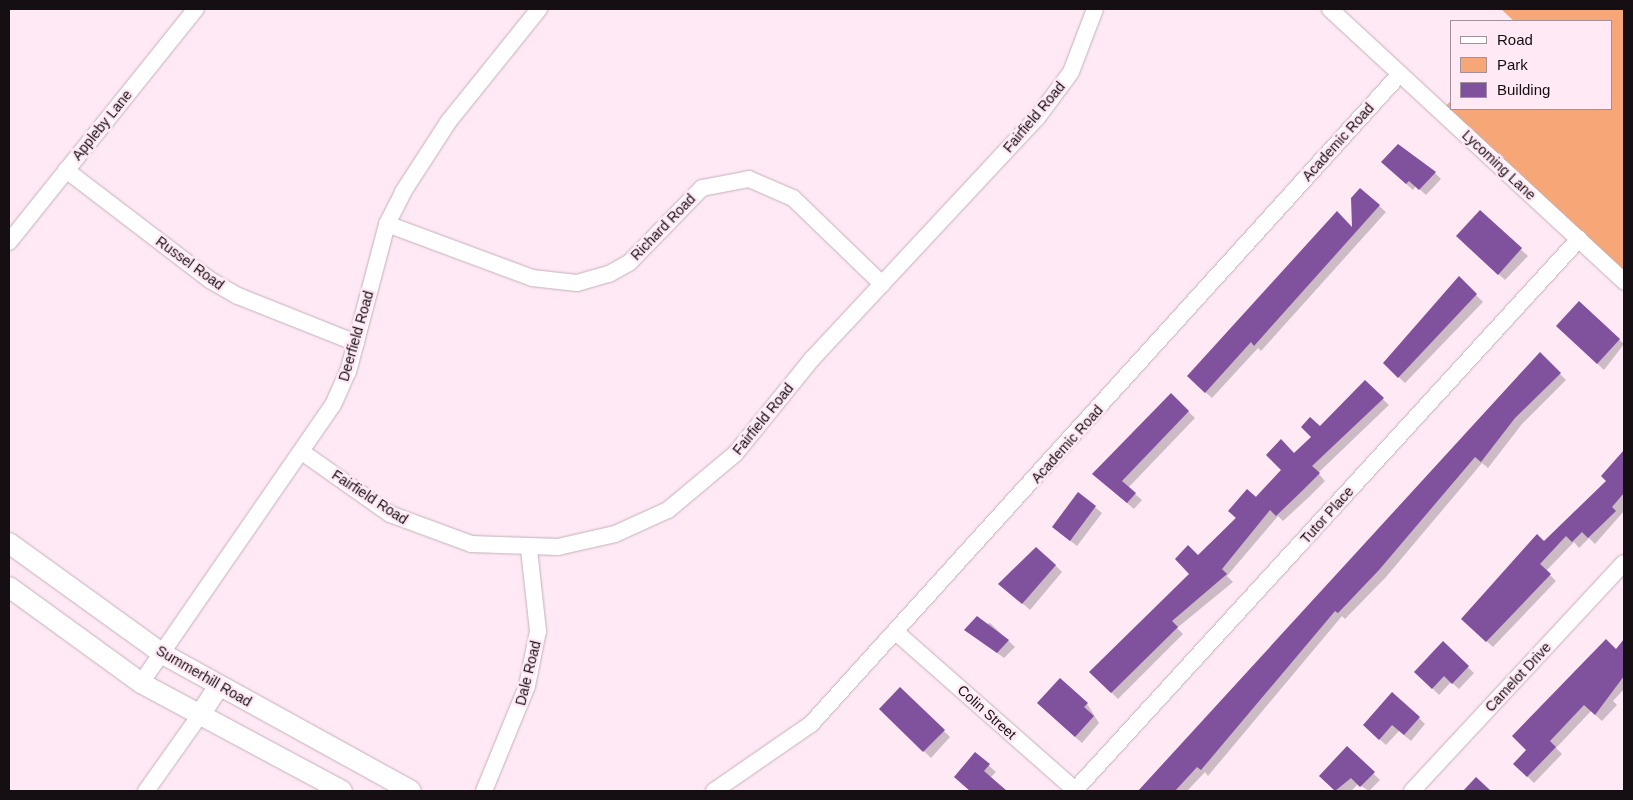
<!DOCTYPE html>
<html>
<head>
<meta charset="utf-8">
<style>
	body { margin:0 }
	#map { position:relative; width:1633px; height:800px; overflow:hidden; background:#ffe9f5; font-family:Helvetica,sans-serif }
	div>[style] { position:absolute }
	.green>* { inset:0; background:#f7a777 }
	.shadow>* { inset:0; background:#0003 }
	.building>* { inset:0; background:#80519c }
	.roads { filter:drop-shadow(0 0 1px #c4afba) drop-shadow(0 0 1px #c4afba) }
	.minor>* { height:16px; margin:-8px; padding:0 8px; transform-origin:8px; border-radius:8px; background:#fff }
	.tertiary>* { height:20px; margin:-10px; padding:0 10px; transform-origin:10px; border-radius:10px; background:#fff }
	span { translate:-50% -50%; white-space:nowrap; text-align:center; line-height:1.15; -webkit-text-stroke:5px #ffe9f5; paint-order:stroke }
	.street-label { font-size:14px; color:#150e12 }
	.frame { position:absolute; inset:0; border:10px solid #150e12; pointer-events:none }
	.legend { position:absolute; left:1450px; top:20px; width:162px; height:90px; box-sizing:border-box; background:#ffe9f5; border:1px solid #a1919a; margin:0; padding:6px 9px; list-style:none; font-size:15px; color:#150e12 }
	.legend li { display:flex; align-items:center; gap:10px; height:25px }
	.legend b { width:25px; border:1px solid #a1919a }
</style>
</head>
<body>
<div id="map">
	<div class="green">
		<i style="clip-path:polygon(1501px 9px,1624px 9px,1624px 281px,1440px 111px,1452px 100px,1452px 109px,1612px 109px,1612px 21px,1514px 21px)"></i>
	</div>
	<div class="shadow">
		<i style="clip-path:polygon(1389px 168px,1435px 173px,1441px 179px,1426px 195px,1416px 186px,1413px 190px)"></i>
		<i style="clip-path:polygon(1360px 189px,1386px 212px,1261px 351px,1258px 348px,1212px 398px,1195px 383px,1354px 230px)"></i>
		<i style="clip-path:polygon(1480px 212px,1528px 256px,1505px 280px,1464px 243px)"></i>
		<i style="clip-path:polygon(1459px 278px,1483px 302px,1405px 383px,1384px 363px)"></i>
		<i style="clip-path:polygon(1579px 302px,1624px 344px,1604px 370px,1564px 332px)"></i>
		<i style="clip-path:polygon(1540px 354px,1566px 380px,1522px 424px,1488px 468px,1482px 463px,1386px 577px,1345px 619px,1342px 616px,1208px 776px,1205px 772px,1187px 791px,1140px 791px)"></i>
		<i style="clip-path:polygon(1365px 382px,1389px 405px,1318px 473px,1325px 481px,1309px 497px,1283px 521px,1278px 516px,1227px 576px,1233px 582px,1177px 628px,1183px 634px,1118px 699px,1091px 672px,1191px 574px,1198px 557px)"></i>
		<i style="clip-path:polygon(1171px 395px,1195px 418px,1128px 488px,1142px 500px,1134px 509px,1100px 480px)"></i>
		<i style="clip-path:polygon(1624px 454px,1624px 511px,1595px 544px,1589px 538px,1579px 548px,1574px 542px,1546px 571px,1556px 581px,1493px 647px,1469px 625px,1607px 481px,1602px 476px)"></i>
		<i style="clip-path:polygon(1079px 494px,1102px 513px,1077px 546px,1060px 533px)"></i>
		<i style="clip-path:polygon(1055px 565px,1062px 572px,1030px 610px,1000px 584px,1012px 570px)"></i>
		<i style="clip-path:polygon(990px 623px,1015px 647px,1004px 658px,966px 630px)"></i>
		<i style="clip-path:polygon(1624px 641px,1624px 689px,1613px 701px,1617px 705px,1602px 721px,1591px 711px,1556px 748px,1562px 754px,1534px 783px,1515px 764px)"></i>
		<i style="clip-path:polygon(1443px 643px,1474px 673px,1459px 689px,1451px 682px,1439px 695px,1416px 672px)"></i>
		<i style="clip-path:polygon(900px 689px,950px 737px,931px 758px,881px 709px)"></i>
		<i style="clip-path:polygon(1087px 704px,1099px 723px,1082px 743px,1045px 710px)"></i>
		<i style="clip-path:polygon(1419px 718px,1425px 724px,1411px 741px,1399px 731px,1386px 745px,1364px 725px)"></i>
		<i style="clip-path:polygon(1347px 748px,1380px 780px,1369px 791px,1358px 784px,1351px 791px,1337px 791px,1321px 776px)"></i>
		<i style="clip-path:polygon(976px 754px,996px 772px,990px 778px,1005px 791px,971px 791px,962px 784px)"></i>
	</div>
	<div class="building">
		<i style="clip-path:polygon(1398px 144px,1436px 172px,1419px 190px,1409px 181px,1406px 184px,1381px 162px)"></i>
		<i style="clip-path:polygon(1360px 188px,1380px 205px,1254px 346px,1251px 342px,1205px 393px,1187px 376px,1337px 211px,1352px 227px,1351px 198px)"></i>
		<i style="clip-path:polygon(1480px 210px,1522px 248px,1498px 275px,1456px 236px)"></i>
		<i style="clip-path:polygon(1459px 276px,1477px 294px,1398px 378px,1383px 363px)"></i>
		<i style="clip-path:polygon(1579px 301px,1620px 339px,1597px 364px,1556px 326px)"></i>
		<i style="clip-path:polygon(1540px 352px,1561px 373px,1515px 418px,1481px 462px,1475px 457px,1379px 570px,1338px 613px,1335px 611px,1201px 770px,1197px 767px,1175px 791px,1138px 791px)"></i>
		<i style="clip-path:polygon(1365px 380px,1384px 398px,1312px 466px,1320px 473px,1302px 491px,1276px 516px,1270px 510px,1222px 569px,1227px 574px,1172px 621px,1178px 627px,1111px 693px,1089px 672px,1189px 574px,1175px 559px,1188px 545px,1198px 555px,1236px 518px,1228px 511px,1247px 489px,1256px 497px,1281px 470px,1266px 455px,1281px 439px,1294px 453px,1311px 437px,1301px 427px,1310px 417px,1320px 426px)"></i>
		<i style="clip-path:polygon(1171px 393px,1189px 411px,1122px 481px,1136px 493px,1127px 503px,1092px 474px)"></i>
		<i style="clip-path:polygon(1624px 450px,1624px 493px,1612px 507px,1616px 511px,1588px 538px,1582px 532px,1572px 542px,1566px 536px,1540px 564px,1551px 574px,1486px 642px,1461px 619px,1537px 534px,1544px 541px,1606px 481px,1601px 476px)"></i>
		<i style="clip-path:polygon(1078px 492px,1096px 506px,1070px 541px,1052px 527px)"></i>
		<i style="clip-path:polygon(1036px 547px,1056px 565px,1022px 604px,998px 584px)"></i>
		<i style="clip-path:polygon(977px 616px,1009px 640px,997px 653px,964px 630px)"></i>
		<i style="clip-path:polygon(1606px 639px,1616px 649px,1624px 639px,1624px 676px,1595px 715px,1584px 705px,1550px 741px,1556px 747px,1527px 777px,1513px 764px,1526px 750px,1512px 736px)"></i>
		<i style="clip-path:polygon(1443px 641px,1469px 666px,1452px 684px,1444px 676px,1432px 689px,1414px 672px)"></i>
		<i style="clip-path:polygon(1060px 678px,1088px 703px,1084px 707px,1094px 716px,1075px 737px,1037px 703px)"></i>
		<i style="clip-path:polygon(900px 687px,945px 730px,923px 752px,879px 709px)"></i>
		<i style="clip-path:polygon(1392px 692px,1420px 717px,1404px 735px,1392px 725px,1379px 740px,1363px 725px)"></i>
		<i style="clip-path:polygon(1347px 746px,1375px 772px,1360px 787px,1351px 778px,1335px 791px,1319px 776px)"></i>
		<i style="clip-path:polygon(975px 752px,990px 764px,984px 771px,1007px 791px,970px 791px,954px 777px)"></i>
		<i style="clip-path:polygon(1476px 777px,1491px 791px,1463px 791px)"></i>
	</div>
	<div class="roads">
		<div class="minor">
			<i style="left:1330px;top:9px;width:401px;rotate:42.8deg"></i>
			<i style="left:66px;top:170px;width:181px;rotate:37.4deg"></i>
			<i style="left:210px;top:280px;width:32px;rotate:30deg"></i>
			<i style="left:238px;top:296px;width:127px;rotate:21.7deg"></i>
			<i style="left:387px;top:224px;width:155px;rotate:20.4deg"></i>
			<i style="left:532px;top:278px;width:45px;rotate:6.3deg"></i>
			<i style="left:577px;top:283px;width:33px;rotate:-16deg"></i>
			<i style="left:609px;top:274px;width:23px;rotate:-29deg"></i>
			<i style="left:629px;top:263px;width:105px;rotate:-45.8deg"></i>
			<i style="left:702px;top:188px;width:48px;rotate:-10.8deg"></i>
			<i style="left:749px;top:179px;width:48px;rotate:23.4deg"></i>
			<i style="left:793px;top:198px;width:124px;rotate:44deg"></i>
			<i style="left:9px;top:242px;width:299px;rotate:-51.3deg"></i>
			<i style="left:302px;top:452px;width:108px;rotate:35.2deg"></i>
			<i style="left:390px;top:514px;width:86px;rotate:20.3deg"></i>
			<i style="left:471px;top:544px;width:87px;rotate:2deg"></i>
			<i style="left:558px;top:547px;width:58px;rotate:-12.8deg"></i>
			<i style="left:615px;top:534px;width:58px;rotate:-24.4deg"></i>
			<i style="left:668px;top:510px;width:87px;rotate:-39.9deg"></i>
			<i style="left:735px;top:454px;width:122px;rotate:-51deg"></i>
			<i style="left:812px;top:359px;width:330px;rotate:-47deg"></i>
			<i style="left:1037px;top:118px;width:57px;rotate:-53.5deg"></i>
			<i style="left:1071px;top:72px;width:67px;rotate:-69.1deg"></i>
			<i style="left:897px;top:633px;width:239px;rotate:41.4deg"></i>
			<i style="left:141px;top:683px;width:338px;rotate:-55.4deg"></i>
			<i style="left:333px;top:405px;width:36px;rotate:-66deg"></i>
			<i style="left:348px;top:372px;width:153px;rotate:-75.2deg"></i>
			<i style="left:387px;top:224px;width:36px;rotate:-63deg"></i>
			<i style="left:403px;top:192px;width:85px;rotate:-57.1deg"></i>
			<i style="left:449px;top:121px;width:144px;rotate:-51.2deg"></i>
			<i style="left:1075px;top:790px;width:747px;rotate:-47.55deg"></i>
			<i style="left:146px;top:791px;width:93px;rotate:-54.6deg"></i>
			<i style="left:484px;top:791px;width:113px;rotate:-67.7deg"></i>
			<i style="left:527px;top:686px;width:56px;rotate:-78.7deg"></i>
			<i style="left:538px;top:631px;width:82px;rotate:-96.3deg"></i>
			<i style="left:714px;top:791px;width:118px;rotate:-34.6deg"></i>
			<i style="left:811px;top:724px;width:877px;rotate:-47.82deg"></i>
			<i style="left:1412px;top:791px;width:311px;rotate:-47.1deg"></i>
		</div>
		<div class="tertiary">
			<i style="left:9px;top:543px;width:190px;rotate:35.8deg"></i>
			<i style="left:163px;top:654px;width:283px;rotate:28.9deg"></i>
			<i style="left:9px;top:587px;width:163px;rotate:36deg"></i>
			<i style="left:141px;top:683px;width:228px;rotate:28.2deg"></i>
			<i style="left:200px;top:715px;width:35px;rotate:-57deg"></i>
		</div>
	</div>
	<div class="street-label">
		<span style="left:1034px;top:117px;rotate:-50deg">Fairfield Road</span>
		<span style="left:102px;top:125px;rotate:-51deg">Appleby Lane</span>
		<span style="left:1338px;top:142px;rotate:-48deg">Academic Road</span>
		<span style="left:1499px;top:165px;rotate:43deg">Lycoming Lane</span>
		<span style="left:663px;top:227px;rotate:-46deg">Richard Road</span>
		<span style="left:190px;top:263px;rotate:36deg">Russel Road</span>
		<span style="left:356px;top:336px;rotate:-74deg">Deerfield Road</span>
		<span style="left:763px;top:419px;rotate:-51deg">Fairfield Road</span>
		<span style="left:1067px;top:444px;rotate:-48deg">Academic Road</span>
		<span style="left:370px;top:497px;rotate:33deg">Fairfield Road</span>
		<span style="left:1327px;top:515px;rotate:-48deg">Tutor Place</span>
		<span style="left:528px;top:673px;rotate:-76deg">Dale Road</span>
		<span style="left:204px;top:676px;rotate:30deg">Summerhill Road</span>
		<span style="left:1518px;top:677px;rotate:-47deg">Camelot Drive</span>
		<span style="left:987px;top:712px;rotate:42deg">Colin Street</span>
	</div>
	<div class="frame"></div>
	<ul class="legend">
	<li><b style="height:6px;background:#fff"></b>Road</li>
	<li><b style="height:14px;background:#f7a777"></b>Park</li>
	<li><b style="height:14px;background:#80519c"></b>Building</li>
	</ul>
</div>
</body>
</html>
